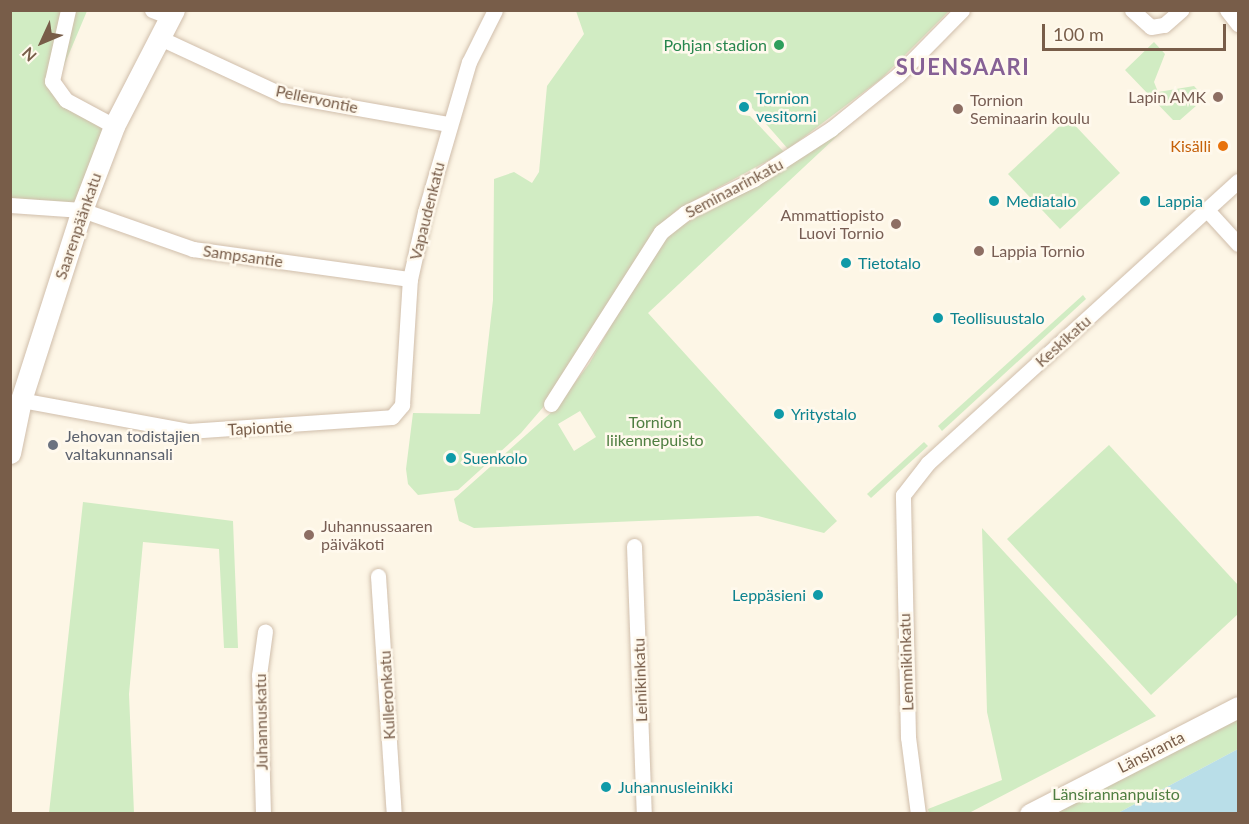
<!DOCTYPE html>
<html>
<head>
<meta charset="utf-8">
<style>
	body { margin:0 }
	#map { position:relative; width:1249px; height:824px; overflow:hidden; background:#fdf6e6; font-family:Lato,sans-serif }
	div>[style] { position:absolute }
	.green>* { inset:0; background:#d1ecc3 }
	.water>* { inset:0; background:#b9dee8 }
	.roads { filter:drop-shadow(0 0 2px #d0beab) drop-shadow(0 0 2px #d0beab) }
	.street>* { height:15px; margin:-7.5px; padding:0 7.5px; transform-origin:7.5px; border-radius:7.5px; background:#fff }
	.secondary>* { height:21px; margin:-10.5px; padding:0 10.5px; transform-origin:10.5px; border-radius:10.5px; background:#fff }
	.dots>* { width:16px; height:16px; translate:-50% -50%; box-sizing:border-box; border:3px solid #fff9ed; border-radius:50% }
	span { translate:-50% -50%; white-space:nowrap; text-align:center; line-height:1.15; -webkit-text-stroke:5px #fff9ed; paint-order:stroke }
	.leisure-label { font-size:16px; color:#27864d }
	.right { translate:-100% -50%; text-align:right }
	.education-label { font-size:16px; color:#785e54 }
	.left { translate:0 -50%; text-align:left }
	.culture-label { font-size:16px; color:#0d838f }
	.street-label { font-size:16px; color:#785d49 }
	.food-label { font-size:16px; color:#c56008 }
	.park-label { font-size:16px; color:#4f7e41 }
	.worship-label { font-size:16px; color:#5b616d }
	.district-label { font-size:22px; color:#866195; font-weight:700; letter-spacing:1.5px }
	.frame { position:absolute; inset:0; border:12px solid #785d49; pointer-events:none }
	.north { position:absolute; left:12px; top:12px; width:60px; height:60px; -webkit-text-stroke:4px #fff9ed; paint-order:stroke; rotate:226deg; font-size:16px; font-weight:700; line-height:24px; text-align:center; color:#785d49 }
	.north::after { content:''; display:block; margin:auto; width:21px; height:27px; background:#785d49; clip-path:polygon(50% 0,100% 100%,50% 72%,0 100%) }
	.scale { position:absolute; left:1042px; top:24px; width:184px; height:27px; box-sizing:border-box; border:3px solid #785d49; border-top:0; padding-left:8px; font-size:18px; line-height:21px; white-space:nowrap; color:#785d49; -webkit-text-stroke:4px #fff9ed; paint-order:stroke }
</style>
</head>
<body>
<div id="map">
	<div class="green">
		<i style="clip-path:polygon(10px 11px,87px 11px,58px 80px,69px 96px,120px 123px,80px 216px,11px 210px)"></i>
		<i style="clip-path:polygon(576px 11px,949px 11px,881px 79px,788px 149px,746px 101px,738px 101px,742px 115px,750px 116px,784px 152px,677px 210px,654px 231px,557px 391px,521px 433px,458px 490px,418px 495px,408px 484px,406px 469px,413px 413px,480px 414px,493px 300px,494px 179px,514px 172px,532px 183px,539px 172px,547px 86px,584px 34px)"></i>
		<i style="clip-path:polygon(1154px 42px,1165px 54px,1154px 82px,1158px 92px,1194px 86px,1205px 98px,1180px 120px,1173px 120px,1125px 70px)"></i>
		<i style="clip-path:polygon(1068px 118px,1120px 173px,1060px 229px,1008px 174px)"></i>
		<i style="clip-path:polygon(evenodd,849px 125px,648px 313px,837px 521px,824px 533px,758px 516px,474px 528px,459px 521px,454px 499px,554px 410px,589px 364px,653px 252px,673px 230px,757px 185px,849px 125px,580px 411px,596px 437px,574px 451px,558px 424px,580px 411px)"></i>
		<i style="clip-path:polygon(1083px 295px,1086px 299px,942px 431px,938px 426px)"></i>
		<i style="clip-path:polygon(924px 442px,928px 446px,871px 498px,867px 494px)"></i>
		<i style="clip-path:polygon(1109px 445px,1238px 585px,1238px 614px,1151px 695px,1007px 539px)"></i>
		<i style="clip-path:polygon(83px 502px,233px 521px,238px 648px,224px 648px,219px 549px,143px 542px,129px 694px,134px 813px,49px 813px)"></i>
		<i style="clip-path:polygon(982px 528px,1156px 716px,969px 813px,929px 813px,928px 809px,1002px 780px,987px 712px)"></i>
		<i style="clip-path:polygon(1238px 710px,1238px 749px,1118px 813px,1041px 814px)"></i>
	</div>
	<div class="water">
		<i style="clip-path:polygon(1238px 749px,1238px 813px,1118px 813px)"></i>
	</div>
	<div class="roads">
		<div class="street">
			<i style="left:68px;top:10px;width:73px;rotate:102.7deg"></i>
			<i style="left:52px;top:81px;width:24px;rotate:54deg"></i>
			<i style="left:66px;top:100px;width:55px;rotate:28.4deg"></i>
			<i style="left:152px;top:10px;width:19px;rotate:21deg"></i>
			<i style="left:1132px;top:10px;width:25px;rotate:42deg"></i>
			<i style="left:1151px;top:27px;width:13px;rotate:-9deg"></i>
			<i style="left:1164px;top:25px;width:23px;rotate:-41deg"></i>
			<i style="left:1227px;top:10px;width:18px;rotate:52deg"></i>
			<i style="left:160px;top:38px;width:136px;rotate:24.9deg"></i>
			<i style="left:283px;top:95px;width:168px;rotate:10deg"></i>
			<i style="left:10px;top:205px;width:72px;rotate:4deg"></i>
			<i style="left:82px;top:210px;width:118px;rotate:19.4deg"></i>
			<i style="left:193px;top:249px;width:219px;rotate:7.9deg"></i>
			<i style="left:1207px;top:210px;width:46px;rotate:47.6deg"></i>
			<i style="left:21px;top:400px;width:170px;rotate:10.5deg"></i>
			<i style="left:188px;top:431px;width:204px;rotate:-3.9deg"></i>
			<i style="left:392px;top:417px;width:16px;rotate:-50deg"></i>
			<i style="left:402px;top:405px;width:126px;rotate:-86.4deg"></i>
			<i style="left:410px;top:279px;width:69px;rotate:-77.4deg"></i>
			<i style="left:425px;top:212px;width:156px;rotate:-73.7deg"></i>
			<i style="left:469px;top:62px;width:58px;rotate:-63.4deg"></i>
			<i style="left:551px;top:404px;width:204px;rotate:-57.4deg"></i>
			<i style="left:661px;top:232px;width:31px;rotate:-38deg"></i>
			<i style="left:685px;top:213px;width:77px;rotate:-26.2deg"></i>
			<i style="left:754px;top:179px;width:92px;rotate:-33deg"></i>
			<i style="left:831px;top:129px;width:86px;rotate:-38.9deg"></i>
			<i style="left:898px;top:75px;width:91px;rotate:-45.4deg"></i>
			<i style="left:634px;top:546px;width:268px;rotate:87.9deg"></i>
			<i style="left:378px;top:576px;width:239px;rotate:86.2deg"></i>
			<i style="left:263px;top:814px;width:139px;rotate:-91.6deg"></i>
			<i style="left:259px;top:675px;width:44px;rotate:-82.2deg"></i>
			<i style="left:918px;top:814px;width:78px;rotate:-97.4deg"></i>
			<i style="left:908px;top:737px;width:242px;rotate:-91.2deg"></i>
			<i style="left:903px;top:495px;width:41px;rotate:-52deg"></i>
			<i style="left:928px;top:463px;width:419px;rotate:-42.3deg"></i>
		</div>
		<div class="secondary">
			<i style="left:10px;top:453px;width:54px;rotate:-78.3deg"></i>
			<i style="left:21px;top:400px;width:200px;rotate:-72.2deg"></i>
			<i style="left:82px;top:210px;width:90px;rotate:-69.1deg"></i>
			<i style="left:114px;top:126px;width:131px;rotate:-62.7deg"></i>
			<i style="left:1030px;top:814px;width:234px;rotate:-27.2deg"></i>
		</div>
	</div>
	<div class="dots">
		<i style="left:779px;top:45px;background:#2e9e5b"></i>
		<i style="left:1218px;top:97px;background:#8d6e63"></i>
		<i style="left:744px;top:107px;background:#0f9aa8"></i>
		<i style="left:958px;top:109px;background:#8d6e63"></i>
		<i style="left:1223px;top:146px;background:#e8710a"></i>
		<i style="left:994px;top:201px;background:#0f9aa8"></i>
		<i style="left:1145px;top:201px;background:#0f9aa8"></i>
		<i style="left:896px;top:224px;background:#8d6e63"></i>
		<i style="left:979px;top:251px;background:#8d6e63"></i>
		<i style="left:846px;top:263px;background:#0f9aa8"></i>
		<i style="left:938px;top:318px;background:#0f9aa8"></i>
		<i style="left:779px;top:414px;background:#0f9aa8"></i>
		<i style="left:53px;top:445px;background:#6b7280"></i>
		<i style="left:451px;top:458px;background:#0f9aa8"></i>
		<i style="left:309px;top:535px;background:#8d6e63"></i>
		<i style="left:818px;top:595px;background:#0f9aa8"></i>
		<i style="left:606px;top:787px;background:#0f9aa8"></i>
	</div>
	<div class="leisure-label">
		<span class="right" style="left:767px;top:45px">Pohjan stadion</span>
	</div>
	<div class="education-label">
		<span class="right" style="left:1206px;top:97px">Lapin AMK</span>
		<span class="left" style="left:970px;top:109px">Tornion<br>Seminaarin koulu</span>
		<span class="right" style="left:884px;top:224px">Ammattiopisto<br>Luovi Tornio</span>
		<span class="left" style="left:991px;top:251px">Lappia Tornio</span>
		<span class="left" style="left:321px;top:535px">Juhannussaaren<br>päiväkoti</span>
	</div>
	<div class="culture-label">
		<span class="left" style="left:756px;top:107px">Tornion<br>vesitorni</span>
		<span class="left" style="left:1006px;top:201px">Mediatalo</span>
		<span class="left" style="left:1157px;top:201px">Lappia</span>
		<span class="left" style="left:858px;top:263px">Tietotalo</span>
		<span class="left" style="left:950px;top:318px">Teollisuustalo</span>
		<span class="left" style="left:791px;top:414px">Yritystalo</span>
		<span class="left" style="left:463px;top:458px">Suenkolo</span>
		<span class="right" style="left:806px;top:595px">Leppäsieni</span>
		<span class="left" style="left:618px;top:787px">Juhannusleinikki</span>
	</div>
	<div class="street-label">
		<span style="left:317px;top:99px;rotate:12deg">Pellervontie</span>
		<span style="left:734px;top:188px;rotate:-28deg">Seminaarinkatu</span>
		<span style="left:427px;top:211px;rotate:-76deg">Vapaudenkatu</span>
		<span style="left:78px;top:226px;rotate:-71deg">Saarenpäänkatu</span>
		<span style="left:243px;top:256px;rotate:8deg">Sampsantie</span>
		<span style="left:1063px;top:341px;rotate:-42deg">Keskikatu</span>
		<span style="left:260px;top:428px;rotate:-3deg">Tapiontie</span>
		<span style="left:906px;top:662px;rotate:-92deg">Lemmikinkatu</span>
		<span style="left:640px;top:680px;rotate:-92deg">Leinikinkatu</span>
		<span style="left:387px;top:695px;rotate:-93deg">Kulleronkatu</span>
		<span style="left:261px;top:722px;rotate:-91deg">Juhannuskatu</span>
		<span style="left:1151px;top:752px;rotate:-27deg">Länsiranta</span>
	</div>
	<div class="food-label">
		<span class="right" style="left:1211px;top:146px">Kisälli</span>
	</div>
	<div class="park-label">
		<span style="left:655px;top:431px">Tornion<br>liikennepuisto</span>
		<span style="left:1116px;top:794px">Länsirannanpuisto</span>
	</div>
	<div class="worship-label">
		<span class="left" style="left:65px;top:445px">Jehovan todistajien<br>valtakunnansali</span>
	</div>
	<div class="district-label">
		<span style="left:963px;top:67px">SUENSAARI</span>
	</div>
	<div class="frame"></div>
	<div class="north">N</div>
	<div class="scale">100 m</div>
</div>
</body>
</html>
